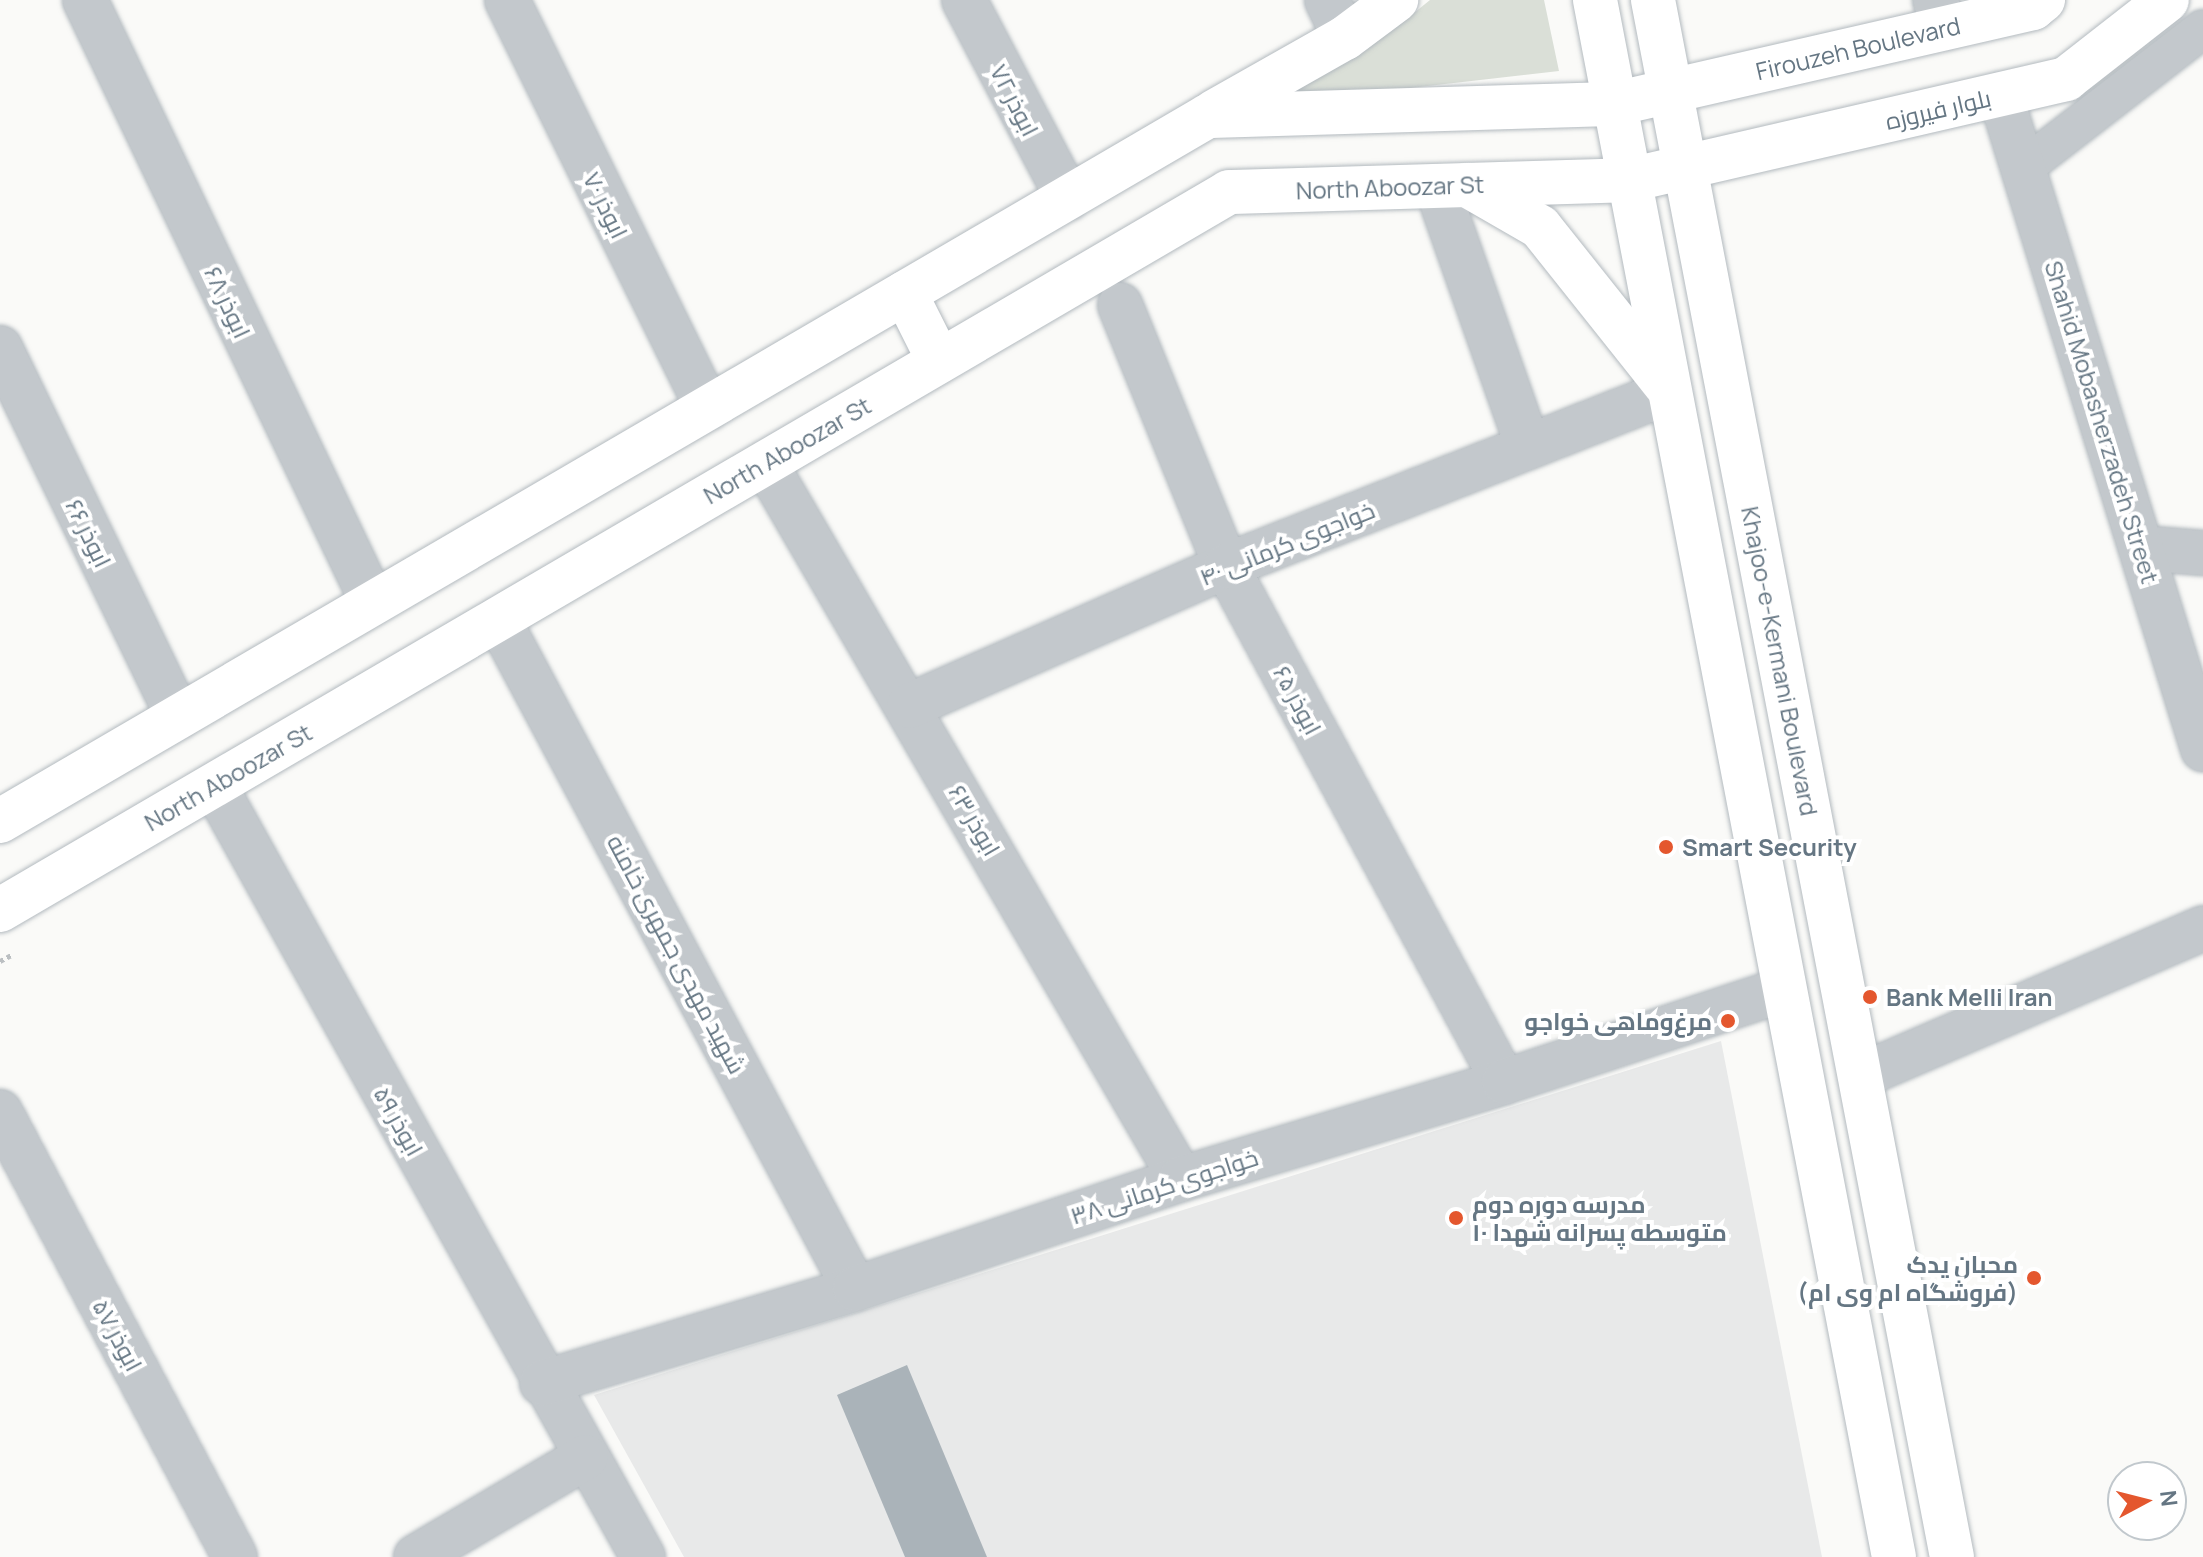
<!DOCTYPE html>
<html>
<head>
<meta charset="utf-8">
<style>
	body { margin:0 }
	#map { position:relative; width:2203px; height:1557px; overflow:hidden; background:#fafaf8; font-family:Manrope,Cairo,sans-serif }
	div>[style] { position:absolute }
	.built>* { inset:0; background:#e8e9e9 }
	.green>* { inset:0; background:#dadfd7 }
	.building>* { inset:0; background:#aab3b9 }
	.path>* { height:5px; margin-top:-2.5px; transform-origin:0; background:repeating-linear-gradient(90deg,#bbbfc2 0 4px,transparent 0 8px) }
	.roads { filter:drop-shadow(0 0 2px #b3babf) drop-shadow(0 0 2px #b3babf) }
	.pedestrian>* { height:38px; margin:-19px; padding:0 19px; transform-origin:19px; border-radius:19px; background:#c3c8cc }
	.minor>* { height:44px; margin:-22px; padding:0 22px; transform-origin:22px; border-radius:22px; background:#c3c8cc }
	.tertiary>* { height:44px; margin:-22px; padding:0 22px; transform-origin:22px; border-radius:22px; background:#c3c8cc }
	.secondary>* { height:44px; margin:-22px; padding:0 22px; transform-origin:22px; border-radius:22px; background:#fff }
	.dots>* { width:22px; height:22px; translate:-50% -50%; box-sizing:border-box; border:4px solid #fff; border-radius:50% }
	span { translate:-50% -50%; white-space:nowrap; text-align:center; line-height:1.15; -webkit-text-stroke:8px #fff; paint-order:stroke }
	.street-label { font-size:24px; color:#657683 }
	.poi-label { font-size:24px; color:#657683; font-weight:700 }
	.left { translate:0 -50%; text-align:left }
	.right { translate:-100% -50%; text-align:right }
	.north { position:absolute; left:2107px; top:1461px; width:80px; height:80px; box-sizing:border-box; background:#fff; border:2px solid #c1c8cd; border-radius:50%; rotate:83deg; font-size:22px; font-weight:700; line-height:32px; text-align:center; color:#657683 }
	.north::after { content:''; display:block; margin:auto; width:28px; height:36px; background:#e4572e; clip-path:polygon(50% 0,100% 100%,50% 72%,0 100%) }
</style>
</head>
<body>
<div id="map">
	<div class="built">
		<i style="clip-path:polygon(1721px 1041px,1822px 1557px,684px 1557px,594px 1395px)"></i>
	</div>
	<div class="green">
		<i style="clip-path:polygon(1430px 0,1544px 0,1559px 71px,1270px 104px,1403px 22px)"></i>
	</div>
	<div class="building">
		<i style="clip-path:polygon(907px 1365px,987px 1557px,905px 1557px,837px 1395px)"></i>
	</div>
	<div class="path">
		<i style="left:0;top:961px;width:15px;rotate:-28deg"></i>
	</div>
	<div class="roads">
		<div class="pedestrian">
			<i style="left:2023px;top:168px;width:227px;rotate:-37.7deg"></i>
		</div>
		<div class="minor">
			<i style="left:85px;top:0;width:668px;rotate:64.47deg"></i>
			<i style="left:507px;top:0;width:455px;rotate:63.8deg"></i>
			<i style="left:964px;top:0;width:224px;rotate:62.3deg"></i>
			<i style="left:1327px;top:0;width:42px;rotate:64.7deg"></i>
			<i style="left:1935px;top:0;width:30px;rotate:69deg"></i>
			<i style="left:1443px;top:205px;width:256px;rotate:70.6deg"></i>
			<i style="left:1120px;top:305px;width:282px;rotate:67.9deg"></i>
			<i style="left:1226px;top:566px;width:586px;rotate:61.69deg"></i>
			<i style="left:0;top:348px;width:410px;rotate:64.2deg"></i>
			<i style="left:765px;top:463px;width:828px;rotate:59.84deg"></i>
			<i style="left:2141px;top:548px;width:62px;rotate:4.6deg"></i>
			<i style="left:498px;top:619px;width:759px;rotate:61.95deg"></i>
			<i style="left:909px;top:706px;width:347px;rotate:-23.8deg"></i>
			<i style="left:1226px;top:566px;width:477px;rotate:-21.5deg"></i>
			<i style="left:214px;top:785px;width:883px;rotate:60.94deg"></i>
			<i style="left:1860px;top:1076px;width:374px;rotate:-23.3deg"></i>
			<i style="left:0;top:1112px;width:503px;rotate:62.16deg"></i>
			<i style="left:542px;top:1383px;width:327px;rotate:-16.7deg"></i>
			<i style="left:855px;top:1289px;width:344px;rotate:-18.6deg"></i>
			<i style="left:1181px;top:1179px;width:337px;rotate:-16.7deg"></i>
			<i style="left:1504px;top:1082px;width:296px;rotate:-18.3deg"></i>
			<i style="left:416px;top:1557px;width:197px;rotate:-30.5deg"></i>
		</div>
		<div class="tertiary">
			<i style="left:2000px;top:94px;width:686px;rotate:72.78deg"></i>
		</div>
		<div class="secondary">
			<i style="left:1595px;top:0;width:1585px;rotate:79.13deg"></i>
			<i style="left:1653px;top:0;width:1585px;rotate:79.13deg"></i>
			<i style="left:1214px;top:112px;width:150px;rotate:-29.5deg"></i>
			<i style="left:1345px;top:38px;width:64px;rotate:-36.7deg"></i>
			<i style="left:1467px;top:185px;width:84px;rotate:29.9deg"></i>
			<i style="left:1540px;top:227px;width:201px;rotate:51.5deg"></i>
			<i style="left:905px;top:293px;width:76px;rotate:63.4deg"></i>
			<i style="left:0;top:821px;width:1399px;rotate:-30.27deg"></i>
			<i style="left:1208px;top:116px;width:406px;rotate:-1.7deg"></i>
			<i style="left:1614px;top:104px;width:430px;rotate:-12.9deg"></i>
			<i style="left:2033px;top:8px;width:13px;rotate:-39deg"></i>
			<i style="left:0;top:910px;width:1423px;rotate:-30.29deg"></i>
			<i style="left:1229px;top:192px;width:400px;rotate:-1.7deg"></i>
			<i style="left:1629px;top:180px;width:449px;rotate:-13deg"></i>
			<i style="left:2066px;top:79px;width:128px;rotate:-38deg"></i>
		</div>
	</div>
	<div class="dots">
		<i style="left:1666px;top:847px;background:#e4572e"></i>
		<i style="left:1870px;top:997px;background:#e4572e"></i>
		<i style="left:1728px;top:1021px;background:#e4572e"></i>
		<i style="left:1456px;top:1218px;background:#e4572e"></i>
		<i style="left:2034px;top:1278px;background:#e4572e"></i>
	</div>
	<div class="street-label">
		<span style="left:1858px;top:48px;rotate:-13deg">Firouzeh Boulevard</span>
		<span style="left:1015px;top:100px;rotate:63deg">ابوذر ۷۲</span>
		<span style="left:1938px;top:109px;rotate:-13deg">بلوار فیروزه</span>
		<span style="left:1390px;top:187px;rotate:-2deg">North Aboozar St</span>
		<span style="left:606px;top:205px;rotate:64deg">ابوذر ۷۰</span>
		<span style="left:228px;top:302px;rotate:65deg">ابوذر ۶۸</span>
		<span style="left:2102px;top:422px;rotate:73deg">Shahid Mobasherzadeh Street</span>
		<span style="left:787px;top:450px;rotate:-30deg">North Aboozar St</span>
		<span style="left:89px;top:533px;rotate:64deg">ابوذر ۶۶</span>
		<span style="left:1287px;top:543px;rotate:-22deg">خواجوی کرمانی ۴۰</span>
		<span style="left:1780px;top:661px;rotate:79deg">Khajoo-e-Kermani Boulevard</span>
		<span style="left:1298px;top:700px;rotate:62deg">ابوذر ۶۵</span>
		<span style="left:228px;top:777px;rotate:-30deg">North Aboozar St</span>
		<span style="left:975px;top:820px;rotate:60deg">ابوذر ۶۳</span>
		<span style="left:677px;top:954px;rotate:62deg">شهید مهدی جمهری خامنه</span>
		<span style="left:399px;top:1121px;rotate:61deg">ابوذر ۵۹</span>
		<span style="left:1164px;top:1186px;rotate:-18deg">خواجوی کرمانی ۳۸</span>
		<span style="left:118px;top:1335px;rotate:62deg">ابوذر ۵۷</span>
	</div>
	<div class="poi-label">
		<span class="left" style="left:1682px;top:847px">Smart Security</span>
		<span class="left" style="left:1886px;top:997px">Bank Melli Iran</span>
		<span class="right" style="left:1712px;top:1021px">مرغ‌وماهی‌ خواجو</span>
		<span class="left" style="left:1472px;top:1218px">مدرسه دوره دوم<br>متوسطه پسرانه شهدا ۱۰</span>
		<span class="right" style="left:2018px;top:1278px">محبان یدک<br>(فروشگاه ام وی ام)</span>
	</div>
	<div class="north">N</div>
</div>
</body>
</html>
